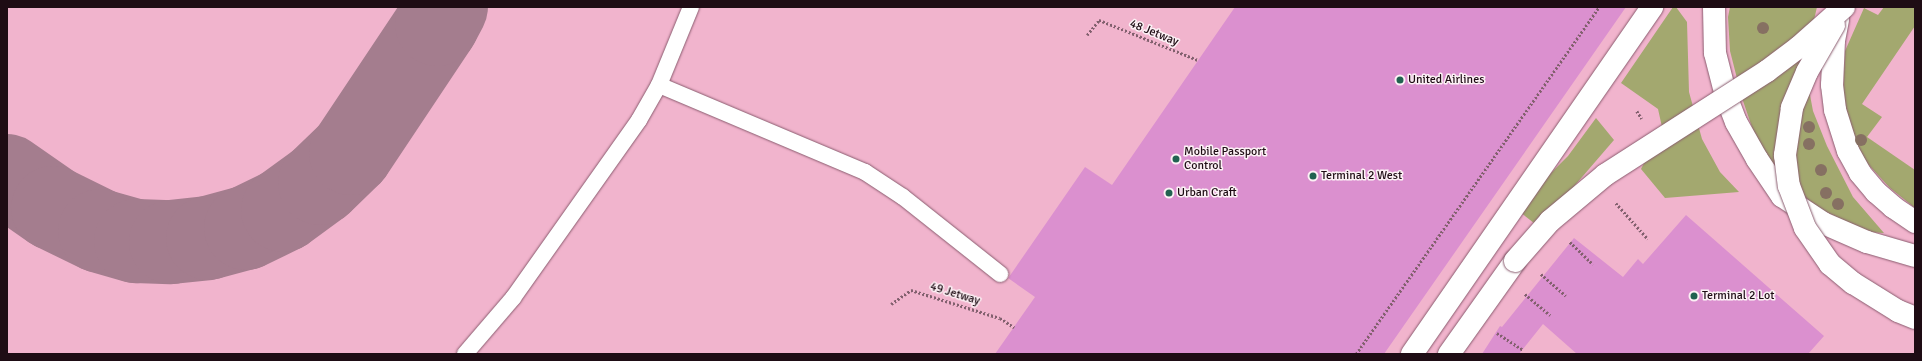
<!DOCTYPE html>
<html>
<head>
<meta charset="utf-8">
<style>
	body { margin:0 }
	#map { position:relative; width:1922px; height:361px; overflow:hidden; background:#f7c2d8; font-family:Signika,sans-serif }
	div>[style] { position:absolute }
	.built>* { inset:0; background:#f1b4cd }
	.green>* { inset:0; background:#a3a86f }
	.taxiway>* { height:84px; margin:-42px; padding:0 42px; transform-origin:42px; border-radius:42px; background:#a47d8e }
	.building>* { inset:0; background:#db90cf }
	.path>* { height:2.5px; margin-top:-1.25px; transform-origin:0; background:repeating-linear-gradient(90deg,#82606e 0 2px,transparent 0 4px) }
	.roads { filter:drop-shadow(0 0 1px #8a5c6f) drop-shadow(0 0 1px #8a5c6f) }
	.service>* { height:16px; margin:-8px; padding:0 8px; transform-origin:8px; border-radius:8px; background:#fff }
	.secondary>* { height:22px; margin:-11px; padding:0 11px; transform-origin:11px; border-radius:11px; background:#fff }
	.bridges { filter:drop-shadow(0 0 1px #8a5c6f) drop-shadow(0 0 1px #8a5c6f) }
	.secondary-bridge>* { height:22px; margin:-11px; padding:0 11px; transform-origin:11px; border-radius:11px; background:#fff }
	.trees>* { width:12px; height:12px; margin:-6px; border-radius:50%; background:#867062 }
	.dots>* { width:11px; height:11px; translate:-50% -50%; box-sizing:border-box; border:2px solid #fcf1f5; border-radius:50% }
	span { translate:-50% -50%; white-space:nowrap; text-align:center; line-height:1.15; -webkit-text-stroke:3px #fcf1f5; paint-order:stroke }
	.street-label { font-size:12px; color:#1e0c14 }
	.poi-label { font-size:12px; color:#1e0c14 }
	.left { translate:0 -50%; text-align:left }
	.frame { position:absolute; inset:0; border:8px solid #1e0c14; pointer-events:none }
</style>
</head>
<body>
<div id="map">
	<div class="built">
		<i style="clip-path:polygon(7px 7px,1915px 7px,1915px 354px,7px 354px)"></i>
	</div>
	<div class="green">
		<i style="clip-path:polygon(1673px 7px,1676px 7px,1687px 22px,1689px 92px,1702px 139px,1720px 172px,1739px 192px,1665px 198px,1641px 169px,1662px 127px,1658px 109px,1621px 83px)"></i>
		<i style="clip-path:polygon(1730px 7px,1817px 7px,1804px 63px,1813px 111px,1827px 146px,1853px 197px,1884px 233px,1867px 232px,1822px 210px,1775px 175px,1756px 139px,1742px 98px,1730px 51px,1728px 17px)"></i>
		<i style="clip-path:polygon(1884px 7px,1915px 7px,1915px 26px,1862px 104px,1882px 117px,1867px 137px,1915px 170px,1915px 208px,1890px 188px,1866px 162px,1852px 134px,1843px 94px,1845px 51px,1864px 8px,1878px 15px)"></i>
		<i style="clip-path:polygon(1596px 118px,1614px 140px,1539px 227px,1520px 212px,1545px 179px,1568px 156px)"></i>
	</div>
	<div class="taxiway">
		<i style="left:7px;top:176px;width:56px;rotate:34.8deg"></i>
		<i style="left:53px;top:208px;width:52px;rotate:26.1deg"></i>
		<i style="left:100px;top:231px;width:37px;rotate:16deg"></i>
		<i style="left:136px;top:241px;width:35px;rotate:2deg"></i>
		<i style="left:171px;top:242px;width:37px;rotate:-6deg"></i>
		<i style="left:208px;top:238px;width:39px;rotate:-15deg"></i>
		<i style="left:246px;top:228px;width:41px;rotate:-25.9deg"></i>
		<i style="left:283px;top:210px;width:46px;rotate:-36.1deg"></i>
		<i style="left:320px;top:183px;width:43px;rotate:-44.1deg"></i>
		<i style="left:351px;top:153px;width:155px;rotate:-56.3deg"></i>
		<i style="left:437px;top:24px;width:19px;rotate:-62deg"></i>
	</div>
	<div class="building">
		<i style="clip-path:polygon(1235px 7px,1626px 7px,1384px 354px,995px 354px,1035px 297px,1008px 278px,1009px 277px,1085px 167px,1112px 185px)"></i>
		<i style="clip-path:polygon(1686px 215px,1824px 336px,1808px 354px,1577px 354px,1543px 324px,1519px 354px,1482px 354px,1500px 326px,1502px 327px,1574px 238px,1623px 277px,1638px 259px,1643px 264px)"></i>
	</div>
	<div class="path">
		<i style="left:1087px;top:35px;width:19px;rotate:-51deg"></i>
		<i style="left:1099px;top:20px;width:107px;rotate:22deg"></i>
		<i style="left:1637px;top:111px;width:9px;rotate:58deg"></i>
		<i style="left:1616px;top:203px;width:48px;rotate:48.4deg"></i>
		<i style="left:1570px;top:242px;width:32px;rotate:44deg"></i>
		<i style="left:1541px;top:274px;width:33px;rotate:41deg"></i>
		<i style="left:1525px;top:294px;width:33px;rotate:40deg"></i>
		<i style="left:891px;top:304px;width:24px;rotate:-35deg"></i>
		<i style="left:911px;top:290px;width:93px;rotate:17.5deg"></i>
		<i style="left:1000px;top:318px;width:17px;rotate:33deg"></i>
		<i style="left:1497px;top:333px;width:31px;rotate:33deg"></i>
		<i style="left:1356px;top:354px;width:424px;rotate:-55deg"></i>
	</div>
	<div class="roads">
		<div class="service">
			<i style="left:659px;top:85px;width:224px;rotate:22.9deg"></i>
			<i style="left:865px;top:172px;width:45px;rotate:33.3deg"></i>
			<i style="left:903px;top:197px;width:124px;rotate:38.4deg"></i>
			<i style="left:465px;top:354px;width:74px;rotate:-49.4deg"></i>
			<i style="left:513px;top:298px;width:218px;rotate:-54.7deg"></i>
			<i style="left:639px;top:120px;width:40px;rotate:-60.3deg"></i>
			<i style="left:659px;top:85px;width:84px;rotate:-67.7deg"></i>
		</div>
		<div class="secondary">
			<i style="left:1714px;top:7px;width:46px;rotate:88.8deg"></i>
			<i style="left:1715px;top:53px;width:44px;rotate:75.7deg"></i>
			<i style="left:1726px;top:96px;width:28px;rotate:69deg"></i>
			<i style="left:1736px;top:122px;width:43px;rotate:60.4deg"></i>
			<i style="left:1757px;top:159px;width:45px;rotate:56deg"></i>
			<i style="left:1782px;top:196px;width:49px;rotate:33.4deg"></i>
			<i style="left:1823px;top:223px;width:48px;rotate:23.4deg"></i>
			<i style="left:1867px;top:242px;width:50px;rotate:16.3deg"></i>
			<i style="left:1838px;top:20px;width:20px;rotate:101deg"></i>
			<i style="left:1834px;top:40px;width:45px;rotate:92.5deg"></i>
			<i style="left:1832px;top:85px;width:25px;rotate:83deg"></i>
			<i style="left:1835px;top:110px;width:43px;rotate:72.4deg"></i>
			<i style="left:1848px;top:151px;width:25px;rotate:61deg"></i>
			<i style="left:1860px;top:173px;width:25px;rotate:50deg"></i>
			<i style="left:1876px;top:192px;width:23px;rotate:41deg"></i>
			<i style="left:1893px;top:207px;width:27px;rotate:34deg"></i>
			<i style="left:1412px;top:354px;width:422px;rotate:-55.3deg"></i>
			<i style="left:1449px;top:354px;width:114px;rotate:-54.6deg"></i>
		</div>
	</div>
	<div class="bridges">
		<div class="secondary-bridge">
			<i style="left:1834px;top:25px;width:54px;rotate:119.9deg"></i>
			<i style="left:1807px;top:72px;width:39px;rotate:113deg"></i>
			<i style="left:1792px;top:108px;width:48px;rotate:98.5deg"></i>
			<i style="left:1785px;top:155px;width:31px;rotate:83deg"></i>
			<i style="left:1789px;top:186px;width:45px;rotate:69.1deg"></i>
			<i style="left:1805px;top:228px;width:44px;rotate:55.2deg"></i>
			<i style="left:1830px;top:264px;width:30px;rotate:40deg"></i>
			<i style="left:1853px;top:283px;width:53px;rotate:31.9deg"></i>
			<i style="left:1898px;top:311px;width:18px;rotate:22deg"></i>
			<i style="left:1515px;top:261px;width:53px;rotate:-48.8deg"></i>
			<i style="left:1550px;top:221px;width:72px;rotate:-39.9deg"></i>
			<i style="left:1605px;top:175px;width:193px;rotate:-32.7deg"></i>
			<i style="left:1767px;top:71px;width:40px;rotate:-37deg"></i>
			<i style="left:1799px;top:47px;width:60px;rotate:-41.6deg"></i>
		</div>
	</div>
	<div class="trees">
		<i style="left:1763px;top:28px"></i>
		<i style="left:1809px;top:127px"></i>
		<i style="left:1861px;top:140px"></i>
		<i style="left:1809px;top:144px"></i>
		<i style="left:1821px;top:170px"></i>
		<i style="left:1826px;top:193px"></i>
		<i style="left:1838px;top:204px"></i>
	</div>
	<div class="dots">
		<i style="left:1400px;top:80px;background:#216251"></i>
		<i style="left:1176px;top:159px;background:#216251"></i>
		<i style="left:1313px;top:176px;background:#216251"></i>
		<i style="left:1169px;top:193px;background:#216251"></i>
		<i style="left:1694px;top:296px;background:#216251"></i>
	</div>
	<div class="street-label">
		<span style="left:1154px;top:33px;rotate:22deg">48 Jetway</span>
		<span style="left:955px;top:294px;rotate:17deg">49 Jetway</span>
	</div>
	<div class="poi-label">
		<span class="left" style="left:1408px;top:80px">United Airlines</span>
		<span class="left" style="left:1184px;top:159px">Mobile Passport<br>Control</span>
		<span class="left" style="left:1321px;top:176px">Terminal 2 West</span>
		<span class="left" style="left:1177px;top:193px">Urban Craft</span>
		<span class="left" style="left:1702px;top:296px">Terminal 2 Lot</span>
	</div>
	<div class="frame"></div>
</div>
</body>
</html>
